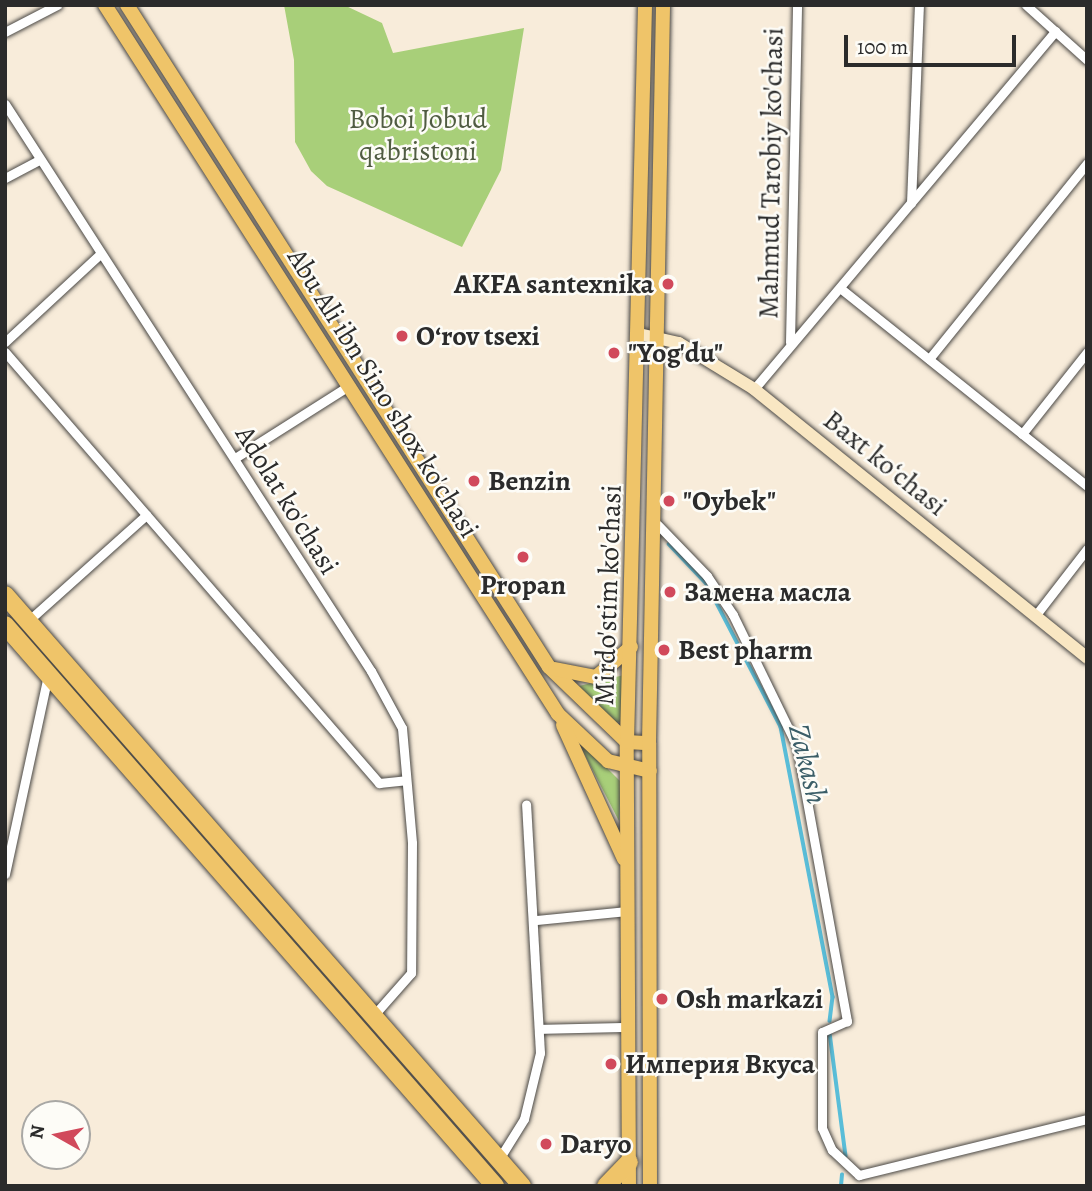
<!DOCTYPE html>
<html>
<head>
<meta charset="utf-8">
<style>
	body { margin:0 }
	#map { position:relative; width:1092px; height:1191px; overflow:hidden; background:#f8ecda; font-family:Alegreya,serif }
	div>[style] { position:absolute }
	.green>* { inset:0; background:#a8cf79 }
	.stream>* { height:3.5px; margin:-1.75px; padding:0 1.75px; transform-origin:1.75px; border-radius:1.75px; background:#59bdd8 }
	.roads { filter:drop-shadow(0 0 2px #4a4845) drop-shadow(0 0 2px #4a4845) }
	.street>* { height:9px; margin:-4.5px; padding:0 4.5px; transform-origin:4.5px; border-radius:4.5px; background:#fff }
	.secondary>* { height:12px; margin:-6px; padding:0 6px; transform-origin:6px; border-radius:6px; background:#f9e7c3 }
	.primary>* { height:14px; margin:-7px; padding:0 7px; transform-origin:7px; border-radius:7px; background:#efc469 }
	.highway>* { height:18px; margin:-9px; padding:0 9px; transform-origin:9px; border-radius:9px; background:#efc469 }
	.dots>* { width:19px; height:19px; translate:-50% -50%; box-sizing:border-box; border:4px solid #fdfcf7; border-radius:50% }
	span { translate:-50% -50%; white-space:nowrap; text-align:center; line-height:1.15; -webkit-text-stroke:5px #fdfcf7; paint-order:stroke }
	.park-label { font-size:28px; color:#505c42 }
	.street-label { font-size:28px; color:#2b2b2b }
	.poi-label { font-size:28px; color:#2b2b2b; font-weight:700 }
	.right { translate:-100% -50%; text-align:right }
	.left { translate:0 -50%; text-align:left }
	.water-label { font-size:30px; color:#3b5e68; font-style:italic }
	.frame { position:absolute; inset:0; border:7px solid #2b2b2b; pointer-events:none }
	.north { position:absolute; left:21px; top:1100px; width:70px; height:70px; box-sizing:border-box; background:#fdfcf7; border:2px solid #a9a8a5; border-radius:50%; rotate:279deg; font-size:19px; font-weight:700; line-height:28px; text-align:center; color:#2b2b2b }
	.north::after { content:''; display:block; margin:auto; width:24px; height:32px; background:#d1495b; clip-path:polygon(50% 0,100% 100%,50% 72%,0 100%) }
	.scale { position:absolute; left:844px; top:35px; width:172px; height:32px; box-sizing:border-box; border:4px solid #2b2b2b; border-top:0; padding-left:9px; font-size:21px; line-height:24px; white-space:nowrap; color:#2b2b2b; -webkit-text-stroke:5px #fdfcf7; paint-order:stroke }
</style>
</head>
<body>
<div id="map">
	<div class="green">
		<i style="clip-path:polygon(284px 5px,344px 5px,382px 23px,393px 53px,524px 28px,501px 170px,462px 247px,327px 186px,311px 171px,295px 142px,294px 60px)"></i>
		<i style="clip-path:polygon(624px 675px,622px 721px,613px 724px,579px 686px)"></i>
		<i style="clip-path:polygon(575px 736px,621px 782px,619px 821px)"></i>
	</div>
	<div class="stream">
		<i style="left:669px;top:544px;width:55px;rotate:46.5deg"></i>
		<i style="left:707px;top:584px;width:161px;rotate:62.6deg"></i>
		<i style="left:781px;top:727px;width:275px;rotate:79.1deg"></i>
		<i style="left:833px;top:997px;width:24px;rotate:97deg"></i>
		<i style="left:830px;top:1033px;width:124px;rotate:82.6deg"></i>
		<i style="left:841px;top:1186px;width:11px;rotate:-85deg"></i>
	</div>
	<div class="roads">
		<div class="street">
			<i style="left:1026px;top:5px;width:82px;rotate:42deg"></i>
			<i style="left:5px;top:32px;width:59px;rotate:-27.4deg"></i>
			<i style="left:5px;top:104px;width:675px;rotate:57.16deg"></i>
			<i style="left:371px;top:671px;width:65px;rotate:61.5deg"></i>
			<i style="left:402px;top:728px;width:115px;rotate:85deg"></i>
			<i style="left:412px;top:843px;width:130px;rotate:90.4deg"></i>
			<i style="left:411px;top:973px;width:56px;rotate:131.4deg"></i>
			<i style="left:5px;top:178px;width:38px;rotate:-28deg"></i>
			<i style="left:911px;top:203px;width:198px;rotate:-87.7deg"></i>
			<i style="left:840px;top:288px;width:317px;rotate:38.7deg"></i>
			<i style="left:5px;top:342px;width:127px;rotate:-42.8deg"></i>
			<i style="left:790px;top:342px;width:337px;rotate:-88.8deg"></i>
			<i style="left:5px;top:352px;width:571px;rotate:49.05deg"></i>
			<i style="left:379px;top:783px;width:27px;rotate:-6deg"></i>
			<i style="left:929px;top:359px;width:252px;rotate:-51.1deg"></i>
			<i style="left:754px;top:389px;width:468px;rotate:-49.9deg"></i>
			<i style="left:1022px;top:434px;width:105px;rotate:-51.6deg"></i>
			<i style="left:235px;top:458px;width:136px;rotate:-32.4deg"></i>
			<i style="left:658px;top:525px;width:71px;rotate:46.1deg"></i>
			<i style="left:707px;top:576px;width:47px;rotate:56.3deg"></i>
			<i style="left:733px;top:615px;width:146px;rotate:64deg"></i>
			<i style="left:797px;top:746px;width:280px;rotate:79.7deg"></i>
			<i style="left:847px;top:1021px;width:27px;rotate:156deg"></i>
			<i style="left:822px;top:1032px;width:96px;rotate:90deg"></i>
			<i style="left:822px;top:1128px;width:24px;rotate:66deg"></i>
			<i style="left:832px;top:1150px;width:37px;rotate:43deg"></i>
			<i style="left:859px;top:1175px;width:235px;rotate:-13.8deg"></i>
			<i style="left:1035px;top:616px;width:85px;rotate:-52.2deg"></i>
			<i style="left:28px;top:621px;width:159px;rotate:-41.9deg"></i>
			<i style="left:5px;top:874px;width:204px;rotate:-77.8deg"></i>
			<i style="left:536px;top:920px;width:92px;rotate:-5.6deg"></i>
			<i style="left:539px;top:1029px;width:90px;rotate:-1.3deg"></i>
			<i style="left:499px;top:1159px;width:47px;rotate:-58deg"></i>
			<i style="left:524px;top:1119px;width:68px;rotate:-76.4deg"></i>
			<i style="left:540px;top:1053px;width:249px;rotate:-93.2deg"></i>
		</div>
		<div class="secondary">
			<i style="left:639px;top:334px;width:41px;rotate:12.7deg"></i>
			<i style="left:679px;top:343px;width:88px;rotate:31.5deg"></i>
			<i style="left:754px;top:389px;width:428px;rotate:38.9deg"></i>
		</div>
		<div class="primary">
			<i style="left:105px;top:5px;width:841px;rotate:57.42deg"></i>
			<i style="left:558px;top:714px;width:69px;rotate:43.2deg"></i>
			<i style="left:608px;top:761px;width:43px;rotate:13.4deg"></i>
			<i style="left:127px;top:5px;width:785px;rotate:57.48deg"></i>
			<i style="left:549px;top:667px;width:108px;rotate:43.9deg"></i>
			<i style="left:627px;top:742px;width:22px;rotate:3deg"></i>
			<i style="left:555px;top:669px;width:42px;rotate:11deg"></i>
			<i style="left:596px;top:677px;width:46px;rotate:-40.6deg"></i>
			<i style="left:563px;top:725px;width:147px;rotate:65.5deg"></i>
			<i style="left:629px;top:1186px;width:444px;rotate:-90.3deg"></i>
			<i style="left:627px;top:742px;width:737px;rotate:-88.6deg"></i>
			<i style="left:650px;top:1186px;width:443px;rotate:-90.1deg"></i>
			<i style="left:649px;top:743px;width:738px;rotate:-88.91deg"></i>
		</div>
		<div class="highway">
			<i style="left:5px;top:595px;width:785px;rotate:48.82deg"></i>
			<i style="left:5px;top:625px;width:745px;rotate:48.86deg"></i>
			<i style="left:606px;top:1186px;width:33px;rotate:-46deg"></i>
		</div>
	</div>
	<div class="dots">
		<i style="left:668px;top:284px;background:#d1495b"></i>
		<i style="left:402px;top:336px;background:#d1495b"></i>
		<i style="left:614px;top:353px;background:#d1495b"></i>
		<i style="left:474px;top:481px;background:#d1495b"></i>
		<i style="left:669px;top:501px;background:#d1495b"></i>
		<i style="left:523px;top:557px;background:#d1495b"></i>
		<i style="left:670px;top:592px;background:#d1495b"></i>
		<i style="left:664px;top:650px;background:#d1495b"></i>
		<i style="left:662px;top:999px;background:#d1495b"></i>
		<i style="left:611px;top:1064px;background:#d1495b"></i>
		<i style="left:546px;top:1144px;background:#d1495b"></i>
	</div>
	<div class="park-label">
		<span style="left:418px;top:135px">Boboi Jobud<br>qabristoni</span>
	</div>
	<div class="street-label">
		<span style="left:771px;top:173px;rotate:-89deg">Mahmud Tarobiy ko'chasi</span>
		<span style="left:383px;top:393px;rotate:58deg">Abu Ali ibn Sino shox ko'chasi</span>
		<span style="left:885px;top:463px;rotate:39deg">Baxt koʻchasi</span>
		<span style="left:287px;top:500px;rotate:58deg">Adolat ko'chasi</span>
		<span style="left:608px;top:595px;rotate:-88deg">Mirdo'stim ko'chasi</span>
	</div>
	<div class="poi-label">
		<span class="right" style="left:654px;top:284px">AKFA santexnika</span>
		<span class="left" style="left:416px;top:336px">Oʻrov tsexi</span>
		<span class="left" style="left:628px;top:353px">"Yog'du"</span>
		<span class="left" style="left:488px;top:481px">Benzin</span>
		<span class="left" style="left:683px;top:501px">"Oybek"</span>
		<span style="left:523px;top:585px">Propan</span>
		<span class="left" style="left:684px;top:592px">Замена масла</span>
		<span class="left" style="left:678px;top:650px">Best pharm</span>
		<span class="left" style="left:676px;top:999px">Osh markazi</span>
		<span class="left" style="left:625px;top:1064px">Империя Вкуса</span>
		<span class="left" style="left:560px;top:1144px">Daryo</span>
	</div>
	<div class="water-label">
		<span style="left:808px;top:764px;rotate:76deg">Zakash</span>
	</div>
	<div class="frame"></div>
	<div class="north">N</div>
	<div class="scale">100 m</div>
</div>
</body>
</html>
